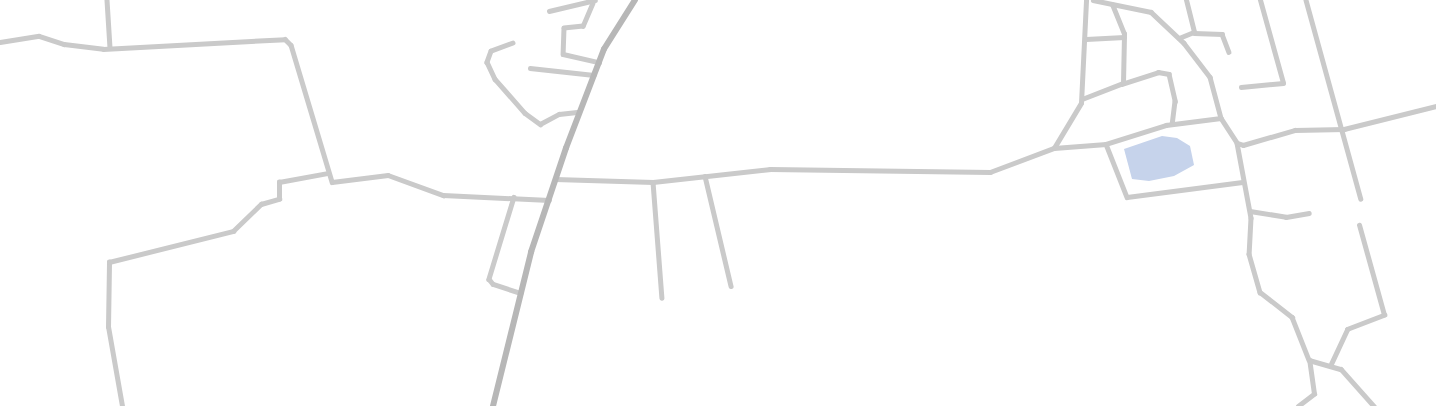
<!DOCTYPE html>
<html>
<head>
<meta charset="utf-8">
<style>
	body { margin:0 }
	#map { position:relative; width:1436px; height:406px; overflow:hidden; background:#fff; font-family:Montserrat,sans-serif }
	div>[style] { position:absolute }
	.water>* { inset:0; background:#c6d3eb }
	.street>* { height:4.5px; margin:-2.25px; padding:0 2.25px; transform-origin:2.25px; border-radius:2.25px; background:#cacaca }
	.secondary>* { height:6px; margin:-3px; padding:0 3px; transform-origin:3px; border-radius:3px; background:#b7b7b7 }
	span { translate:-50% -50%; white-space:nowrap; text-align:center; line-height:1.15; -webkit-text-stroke:5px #fff; paint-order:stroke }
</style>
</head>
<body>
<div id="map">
	<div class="water">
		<i style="clip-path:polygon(1162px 136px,1177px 138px,1190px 146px,1194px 165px,1174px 176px,1149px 181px,1132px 179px,1124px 149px)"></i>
	</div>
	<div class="street">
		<i style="left:107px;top:0;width:48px;rotate:86.4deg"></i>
		<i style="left:1093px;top:0;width:59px;rotate:11.7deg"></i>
		<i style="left:1151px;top:12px;width:45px;rotate:43.2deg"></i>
		<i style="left:1184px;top:43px;width:43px;rotate:52.6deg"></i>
		<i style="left:1210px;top:77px;width:42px;rotate:75deg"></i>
		<i style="left:1306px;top:0;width:206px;rotate:74.6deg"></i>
		<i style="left:593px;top:3px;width:25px;rotate:113deg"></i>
		<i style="left:583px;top:26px;width:19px;rotate:174deg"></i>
		<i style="left:564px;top:28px;width:26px;rotate:92deg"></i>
		<i style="left:563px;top:54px;width:37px;rotate:13deg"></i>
		<i style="left:549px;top:11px;width:47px;rotate:-13.4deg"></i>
		<i style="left:1194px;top:33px;width:28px;rotate:2deg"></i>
		<i style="left:1222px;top:34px;width:19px;rotate:69deg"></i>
		<i style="left:1179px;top:38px;width:16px;rotate:-22deg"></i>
		<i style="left:1194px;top:32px;width:33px;rotate:-104deg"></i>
		<i style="left:1086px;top:39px;width:38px;rotate:-3deg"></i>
		<i style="left:0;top:42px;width:39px;rotate:-9deg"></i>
		<i style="left:39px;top:36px;width:26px;rotate:18deg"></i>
		<i style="left:64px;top:44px;width:39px;rotate:7deg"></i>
		<i style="left:103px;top:49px;width:182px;rotate:-3.1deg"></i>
		<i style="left:285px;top:39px;width:8px;rotate:45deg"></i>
		<i style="left:291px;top:45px;width:143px;rotate:73.3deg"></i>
		<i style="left:332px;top:182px;width:56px;rotate:-7.1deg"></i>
		<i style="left:388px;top:175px;width:59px;rotate:20deg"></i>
		<i style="left:443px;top:195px;width:106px;rotate:2.7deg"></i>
		<i style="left:513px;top:43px;width:23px;rotate:160deg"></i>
		<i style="left:491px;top:51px;width:12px;rotate:110deg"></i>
		<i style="left:487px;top:62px;width:19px;rotate:65deg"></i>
		<i style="left:495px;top:79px;width:45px;rotate:48.6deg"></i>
		<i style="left:525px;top:113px;width:19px;rotate:36deg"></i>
		<i style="left:540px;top:124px;width:21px;rotate:-28deg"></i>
		<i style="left:559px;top:114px;width:20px;rotate:-6deg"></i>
		<i style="left:530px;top:68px;width:64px;rotate:6.2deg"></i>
		<i style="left:1122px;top:84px;width:38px;rotate:-18deg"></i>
		<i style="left:1158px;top:72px;width:11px;rotate:10deg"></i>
		<i style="left:1169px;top:74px;width:28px;rotate:77deg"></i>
		<i style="left:1175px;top:101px;width:23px;rotate:97deg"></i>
		<i style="left:1241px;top:87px;width:42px;rotate:-5.4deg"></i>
		<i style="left:1283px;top:83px;width:86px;rotate:-105.5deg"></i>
		<i style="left:1082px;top:99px;width:44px;rotate:-21.3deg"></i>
		<i style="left:1123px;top:83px;width:49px;rotate:-88.8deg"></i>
		<i style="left:1124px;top:34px;width:31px;rotate:-112deg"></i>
		<i style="left:1237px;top:143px;width:76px;rotate:79.4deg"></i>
		<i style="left:1251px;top:218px;width:36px;rotate:93deg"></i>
		<i style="left:1249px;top:254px;width:40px;rotate:74deg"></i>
		<i style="left:1260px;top:292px;width:41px;rotate:38deg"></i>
		<i style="left:1292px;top:317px;width:46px;rotate:68.4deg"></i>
		<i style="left:1309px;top:360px;width:33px;rotate:16deg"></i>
		<i style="left:1341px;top:369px;width:50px;rotate:48.3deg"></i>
		<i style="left:1106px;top:144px;width:57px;rotate:68.4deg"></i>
		<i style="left:1127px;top:197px;width:116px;rotate:-7.4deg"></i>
		<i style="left:1054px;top:148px;width:52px;rotate:-59deg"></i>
		<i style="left:1081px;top:103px;width:103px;rotate:-87.2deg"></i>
		<i style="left:705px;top:176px;width:113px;rotate:76.7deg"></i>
		<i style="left:555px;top:179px;width:98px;rotate:1.8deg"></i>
		<i style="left:653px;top:182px;width:118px;rotate:-6.3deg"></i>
		<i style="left:770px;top:169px;width:220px;rotate:0.8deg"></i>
		<i style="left:990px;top:172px;width:68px;rotate:-20.6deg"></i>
		<i style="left:1054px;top:148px;width:52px;rotate:-4.4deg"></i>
		<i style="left:1106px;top:144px;width:63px;rotate:-17.6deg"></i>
		<i style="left:1166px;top:125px;width:55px;rotate:-7.3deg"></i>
		<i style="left:1221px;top:118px;width:30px;rotate:57deg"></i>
		<i style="left:1237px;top:143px;width:6px;rotate:18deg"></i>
		<i style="left:1243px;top:145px;width:54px;rotate:-16.1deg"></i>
		<i style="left:1295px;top:130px;width:49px;rotate:-1.2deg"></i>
		<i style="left:1344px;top:129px;width:95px;rotate:-14deg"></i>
		<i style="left:653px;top:182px;width:116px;rotate:85.6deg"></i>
		<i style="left:514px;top:197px;width:86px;rotate:107deg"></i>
		<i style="left:489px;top:279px;width:6px;rotate:51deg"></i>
		<i style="left:493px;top:284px;width:29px;rotate:18deg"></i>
		<i style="left:1250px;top:211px;width:36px;rotate:9deg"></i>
		<i style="left:1286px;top:217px;width:23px;rotate:-10deg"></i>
		<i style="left:1331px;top:364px;width:38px;rotate:-65deg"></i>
		<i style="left:1347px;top:329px;width:40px;rotate:-21deg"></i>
		<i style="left:1384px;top:315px;width:93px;rotate:-105.5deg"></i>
		<i style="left:122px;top:406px;width:80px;rotate:-100deg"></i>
		<i style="left:108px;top:327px;width:65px;rotate:-89.1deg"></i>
		<i style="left:109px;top:262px;width:128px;rotate:-14deg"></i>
		<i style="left:233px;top:231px;width:39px;rotate:-44deg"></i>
		<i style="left:261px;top:204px;width:19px;rotate:-16deg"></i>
		<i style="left:279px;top:199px;width:17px;rotate:-90deg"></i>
		<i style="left:279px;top:182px;width:50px;rotate:-10.4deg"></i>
		<i style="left:1298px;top:406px;width:20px;rotate:-37deg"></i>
		<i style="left:1314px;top:394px;width:34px;rotate:-98deg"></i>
	</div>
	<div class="secondary">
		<i style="left:493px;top:406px;width:159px;rotate:-76.1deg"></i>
		<i style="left:531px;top:252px;width:110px;rotate:-71.4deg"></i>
		<i style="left:566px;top:148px;width:106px;rotate:-69deg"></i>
		<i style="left:604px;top:49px;width:58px;rotate:-57.7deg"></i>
	</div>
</div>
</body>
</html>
